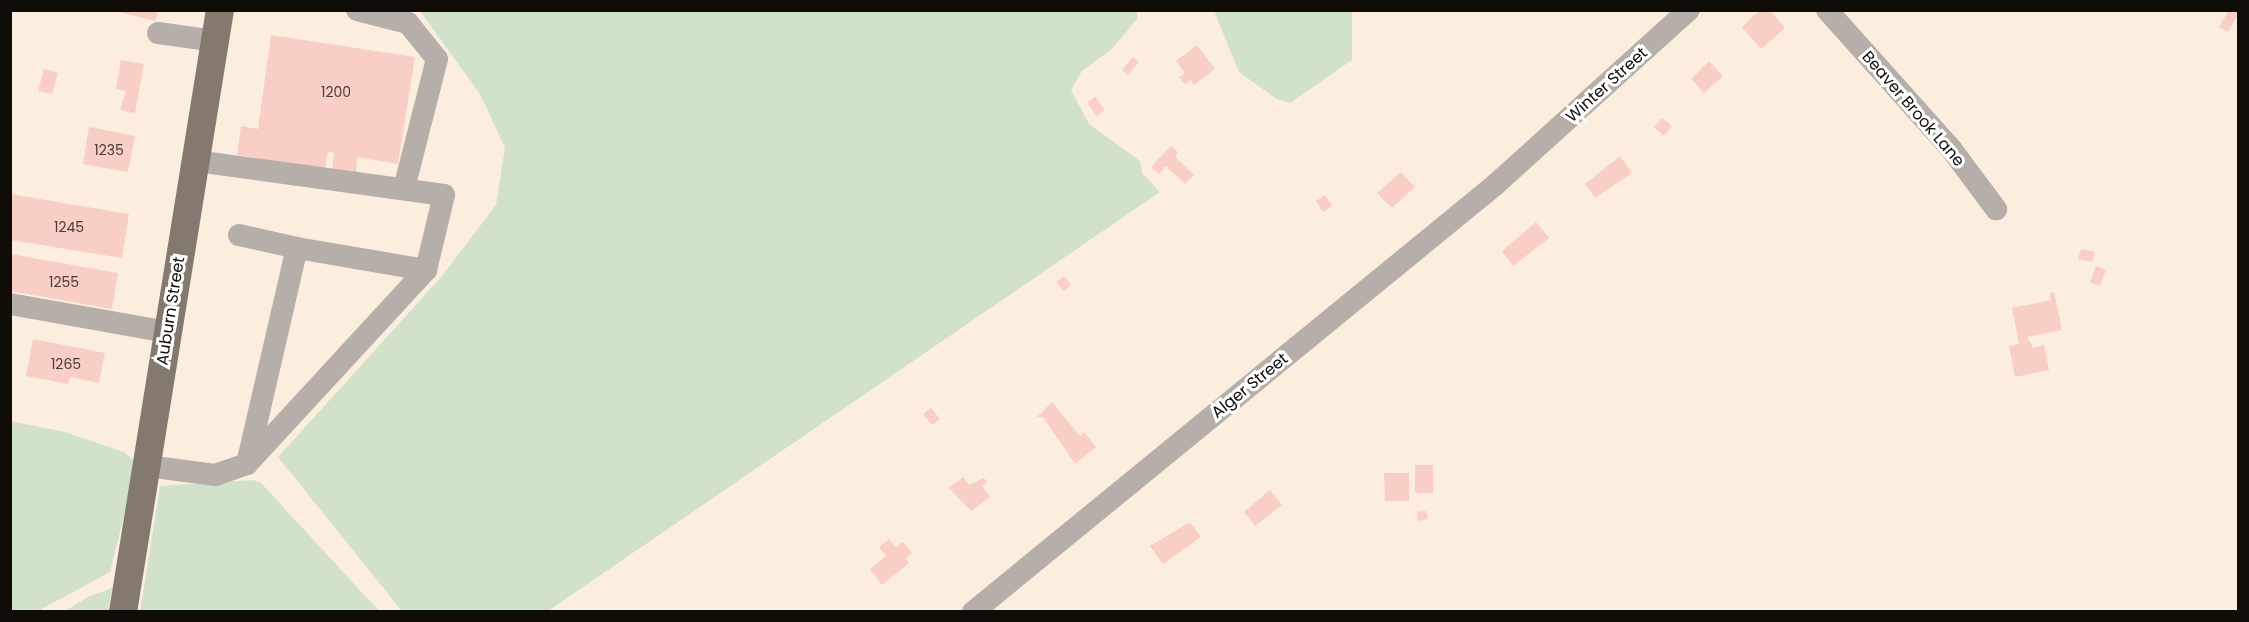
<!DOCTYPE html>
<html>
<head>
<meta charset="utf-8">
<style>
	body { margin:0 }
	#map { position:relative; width:2249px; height:622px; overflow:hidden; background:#fbeedf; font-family:Poppins,sans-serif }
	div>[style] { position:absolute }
	.green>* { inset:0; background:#d2e1ca }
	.building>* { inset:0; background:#f8cec6 }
	.minor>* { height:22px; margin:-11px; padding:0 11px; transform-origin:11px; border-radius:11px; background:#b6afa9 }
	.major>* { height:28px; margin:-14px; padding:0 14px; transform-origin:14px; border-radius:14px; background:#84796f }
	span { translate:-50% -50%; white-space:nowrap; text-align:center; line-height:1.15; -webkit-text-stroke:6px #fff; paint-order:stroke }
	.number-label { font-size:14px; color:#4a3c37 }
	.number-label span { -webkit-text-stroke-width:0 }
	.street-label { font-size:16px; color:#100c07 }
	.frame { position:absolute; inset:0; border:12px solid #100c07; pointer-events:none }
</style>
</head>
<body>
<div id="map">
	<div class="green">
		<i style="clip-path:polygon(420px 11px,1137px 11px,1137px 19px,1113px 48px,1082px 71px,1071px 90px,1089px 124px,1140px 161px,1142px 173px,1160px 192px,548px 611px,402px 611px,278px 457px,442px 276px,496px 205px,505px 148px,480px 94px)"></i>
		<i style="clip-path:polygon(1214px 11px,1352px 11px,1352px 60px,1290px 103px,1277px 99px,1239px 72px)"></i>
		<i style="clip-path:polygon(10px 421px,65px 432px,124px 452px,137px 463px,110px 572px,38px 611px,11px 611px)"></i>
		<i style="clip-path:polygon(253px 480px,261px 483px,379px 611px,140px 612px,160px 486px)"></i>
		<i style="clip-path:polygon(112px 588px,108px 611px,65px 611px,88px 597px)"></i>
	</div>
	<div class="building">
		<i style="clip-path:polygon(110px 10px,158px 10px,156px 21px)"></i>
		<i style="clip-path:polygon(1760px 10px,1770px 10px,1785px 28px,1761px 49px,1742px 27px)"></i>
		<i style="clip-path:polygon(2229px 10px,2238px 10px,2238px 15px,2228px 32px,2219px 27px)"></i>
		<i style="clip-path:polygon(271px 35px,415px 57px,398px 164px,357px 157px,356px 174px,332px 170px,334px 153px,328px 152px,325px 169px,237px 155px,241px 126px,258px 129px)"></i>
		<i style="clip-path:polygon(1197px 45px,1215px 69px,1194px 85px,1191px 80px,1185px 84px,1179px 77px,1185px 73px,1176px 61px)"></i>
		<i style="clip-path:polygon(1133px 57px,1139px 62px,1128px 75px,1122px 70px)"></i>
		<i style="clip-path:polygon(121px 60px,144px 64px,135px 113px,120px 110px,126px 91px,116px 89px)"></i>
		<i style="clip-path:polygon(1709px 61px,1723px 76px,1704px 93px,1691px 79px)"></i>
		<i style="clip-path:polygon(44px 69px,58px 73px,52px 94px,38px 91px)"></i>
		<i style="clip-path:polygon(1095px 97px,1105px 110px,1097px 116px,1087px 103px)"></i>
		<i style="clip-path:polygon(1662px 118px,1672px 126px,1664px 136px,1654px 127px)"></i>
		<i style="clip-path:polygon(89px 127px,135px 136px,128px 172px,83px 164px)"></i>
		<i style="clip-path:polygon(1171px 146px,1178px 152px,1175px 157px,1194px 175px,1185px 184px,1166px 166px,1159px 174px,1151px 167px)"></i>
		<i style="clip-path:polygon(1620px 156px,1632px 173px,1595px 198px,1585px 184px)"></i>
		<i style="clip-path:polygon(1401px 172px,1415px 187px,1392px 208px,1377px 193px)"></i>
		<i style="clip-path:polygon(10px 194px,129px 214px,122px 258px,10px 240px)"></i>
		<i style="clip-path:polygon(1325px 195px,1332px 206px,1323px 212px,1316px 201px)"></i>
		<i style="clip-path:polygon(1536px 222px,1549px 238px,1513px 266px,1502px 251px)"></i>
		<i style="clip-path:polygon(2081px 249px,2095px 252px,2092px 262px,2078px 259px)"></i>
		<i style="clip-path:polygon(10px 254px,118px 273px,112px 309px,10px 291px)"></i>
		<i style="clip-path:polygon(2096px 266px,2106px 270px,2100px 286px,2090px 282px)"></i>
		<i style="clip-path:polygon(1064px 276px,1071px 285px,1064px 291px,1056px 282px)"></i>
		<i style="clip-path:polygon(2054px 292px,2062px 330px,2027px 337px,2033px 348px,2044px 345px,2049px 370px,2015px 377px,2009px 346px,2019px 344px,2012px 308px,2051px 300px,2050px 293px)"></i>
		<i style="clip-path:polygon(33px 339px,105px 353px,99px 383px,70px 377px,68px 384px,26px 376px)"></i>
		<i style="clip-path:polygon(1052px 402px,1080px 436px,1084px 432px,1096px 447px,1075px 464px,1043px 417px,1037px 417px)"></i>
		<i style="clip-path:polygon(931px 408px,940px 419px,932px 425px,923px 414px)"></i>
		<i style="clip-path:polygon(1415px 465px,1433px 465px,1433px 493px,1415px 493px)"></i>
		<i style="clip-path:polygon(1384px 473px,1409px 473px,1409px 501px,1385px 501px)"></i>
		<i style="clip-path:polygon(963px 477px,969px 485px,984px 478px,987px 482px,982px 486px,990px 497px,971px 511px,949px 488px)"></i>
		<i style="clip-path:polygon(1270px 490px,1282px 505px,1255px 526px,1244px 512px)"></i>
		<i style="clip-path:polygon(1426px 511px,1428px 519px,1418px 521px,1417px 512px)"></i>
		<i style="clip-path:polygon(1190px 522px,1201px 537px,1163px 564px,1150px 546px)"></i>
		<i style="clip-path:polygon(889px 539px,896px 547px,903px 542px,912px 553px,906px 558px,909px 563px,882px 585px,870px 569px,886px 556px,879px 547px)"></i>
	</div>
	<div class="minor">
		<i style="left:357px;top:10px;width:53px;rotate:14.3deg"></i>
		<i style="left:408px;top:23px;width:46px;rotate:51.1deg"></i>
		<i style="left:437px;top:59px;width:133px;rotate:104.3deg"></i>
		<i style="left:1827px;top:10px;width:188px;rotate:48.2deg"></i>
		<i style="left:1952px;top:150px;width:74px;rotate:53.3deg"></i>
		<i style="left:158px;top:33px;width:59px;rotate:7.9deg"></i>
		<i style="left:239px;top:235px;width:59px;rotate:12.6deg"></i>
		<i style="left:10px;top:304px;width:159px;rotate:10.1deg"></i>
		<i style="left:247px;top:464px;width:222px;rotate:-77deg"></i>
		<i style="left:297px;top:248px;width:131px;rotate:9.7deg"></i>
		<i style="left:147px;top:466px;width:69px;rotate:7.5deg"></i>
		<i style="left:215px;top:475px;width:34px;rotate:-19deg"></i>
		<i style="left:247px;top:464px;width:264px;rotate:-47.3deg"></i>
		<i style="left:426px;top:270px;width:77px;rotate:-76.5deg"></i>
		<i style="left:444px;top:195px;width:249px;rotate:-172.2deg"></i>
		<i style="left:973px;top:612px;width:674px;rotate:-39.28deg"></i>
		<i style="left:1495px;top:185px;width:261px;rotate:-42.1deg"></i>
	</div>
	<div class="major">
		<i style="left:123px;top:612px;width:610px;rotate:-80.85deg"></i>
	</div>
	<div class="number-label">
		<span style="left:336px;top:92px">1200</span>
		<span style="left:109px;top:150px">1235</span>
		<span style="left:69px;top:227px">1245</span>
		<span style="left:64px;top:282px">1255</span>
		<span style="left:66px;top:364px">1265</span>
	</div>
	<div class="street-label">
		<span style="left:1607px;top:85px;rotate:-42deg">Winter Street</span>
		<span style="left:1913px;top:109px;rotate:49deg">Beaver Brook Lane</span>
		<span style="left:171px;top:311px;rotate:-81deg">Auburn Street</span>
		<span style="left:1250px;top:386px;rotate:-39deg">Alger Street</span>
	</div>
	<div class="frame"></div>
</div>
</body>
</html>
